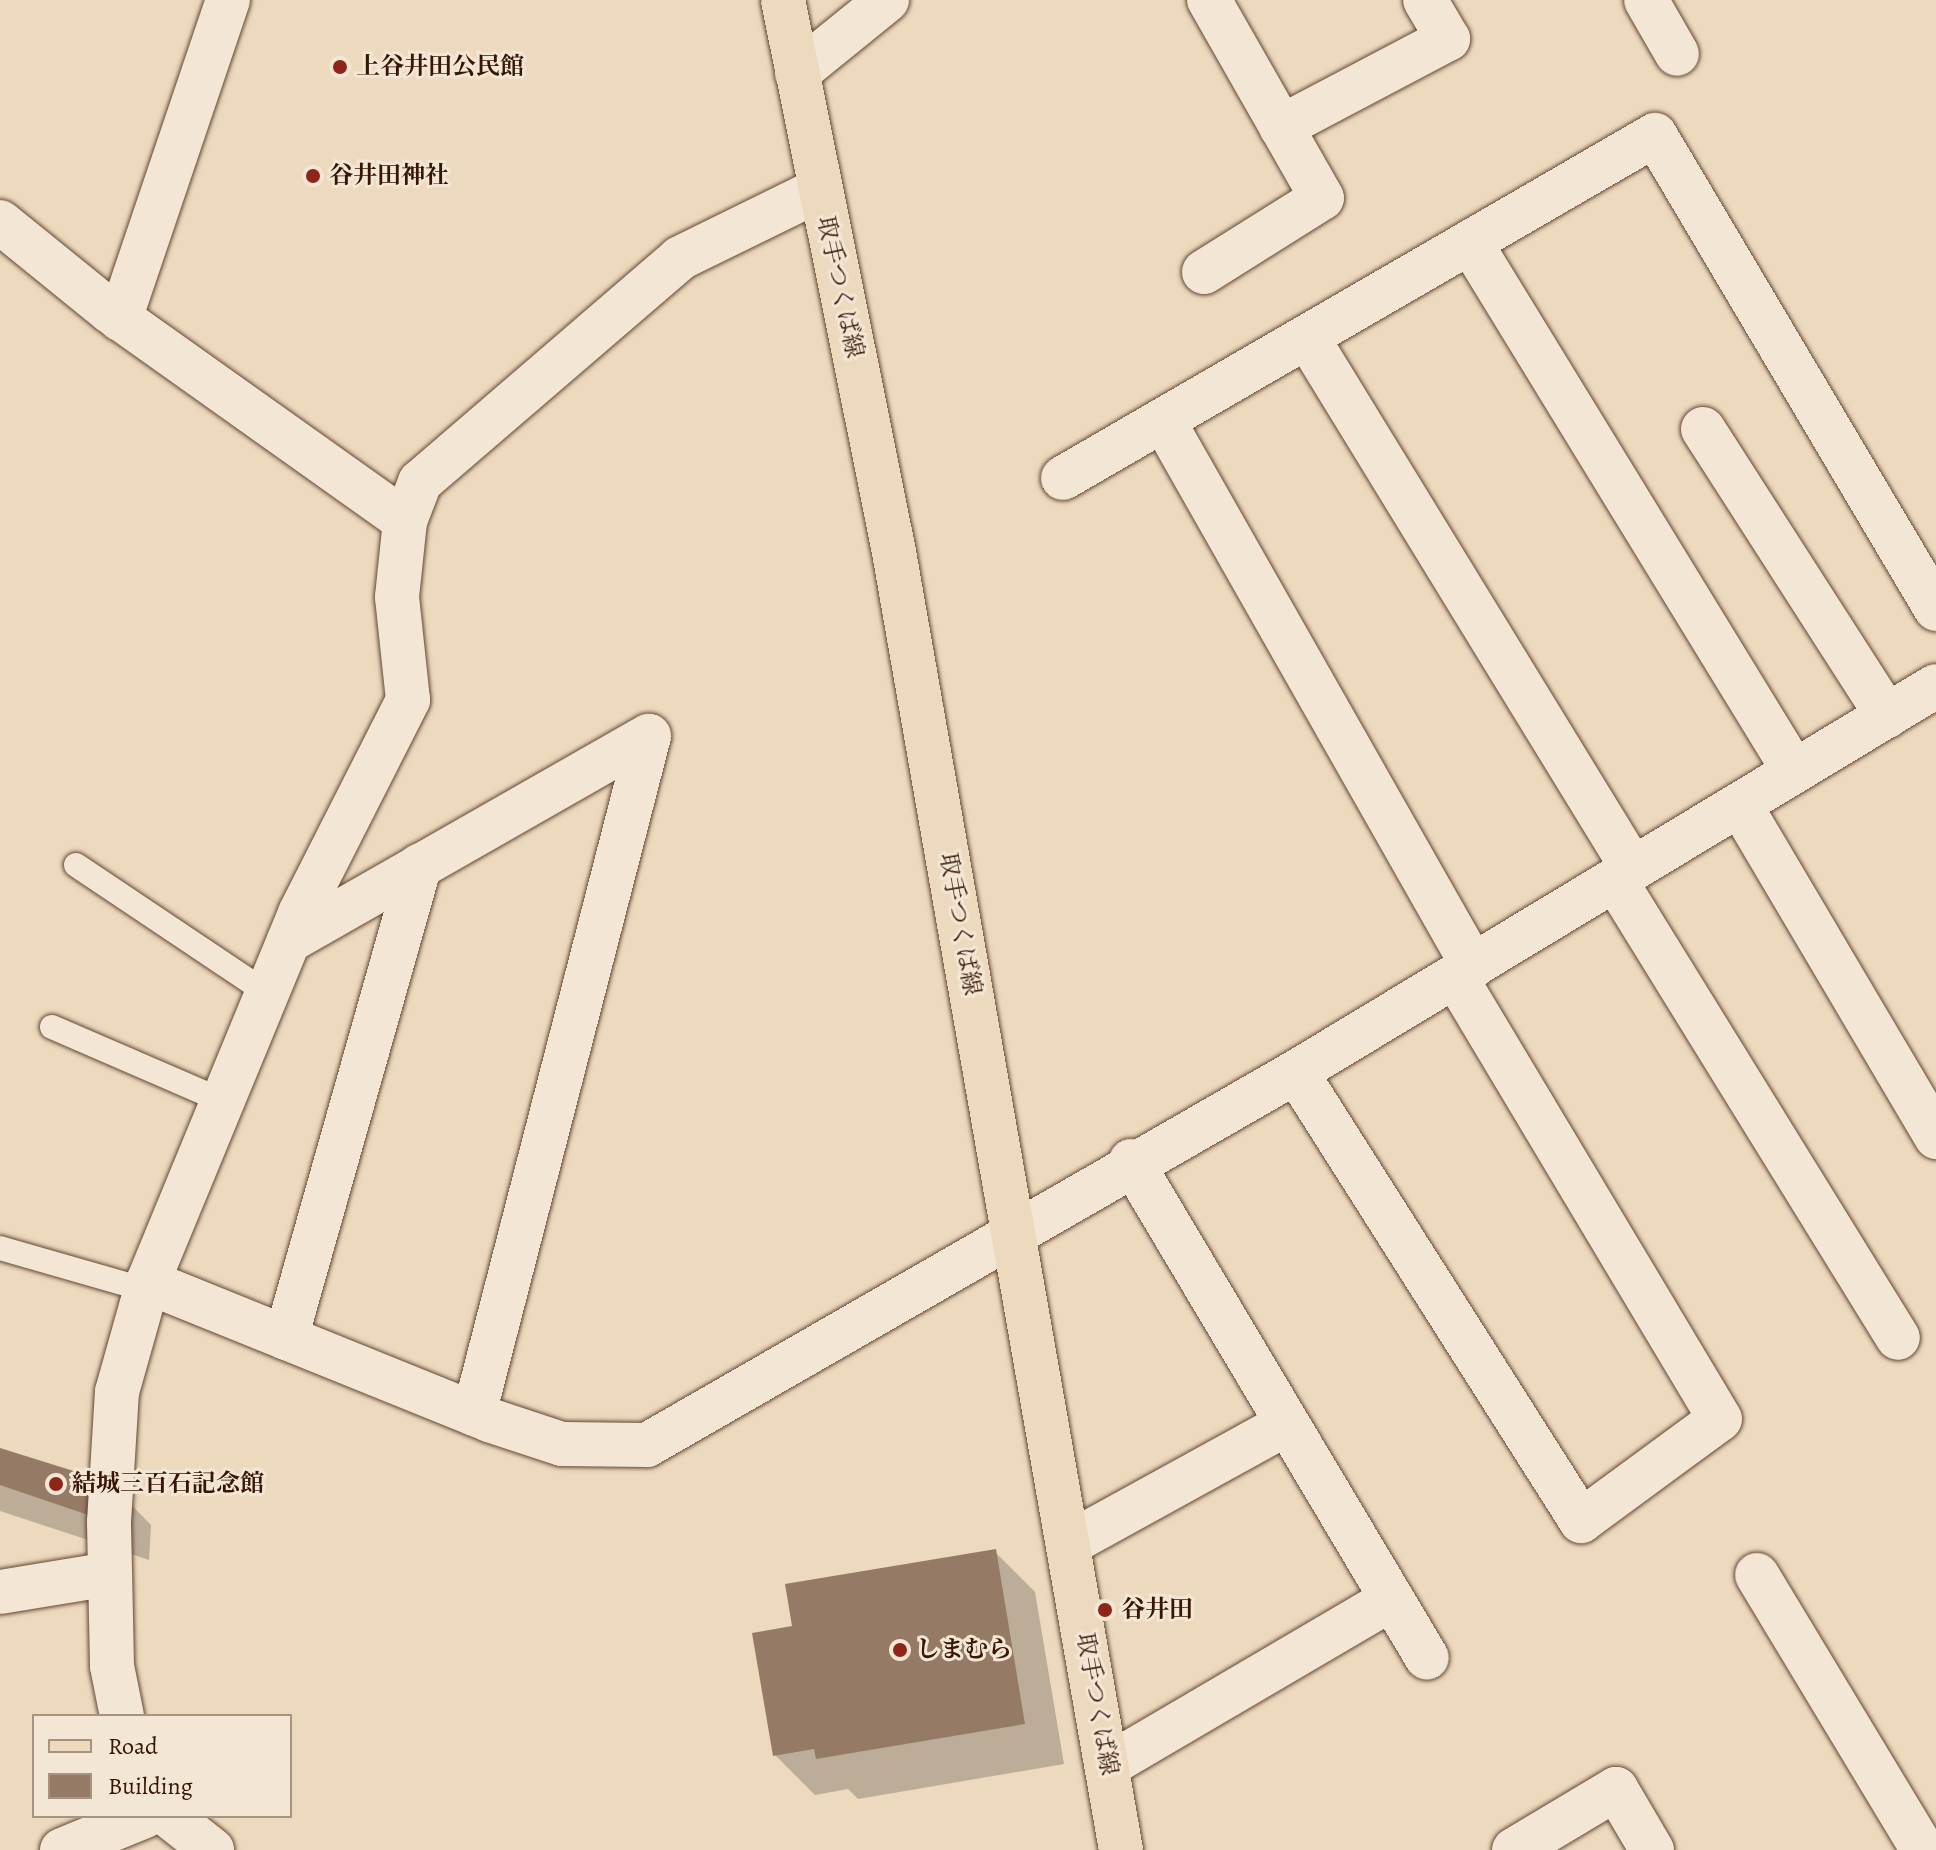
<!DOCTYPE html>
<html>
<head>
<meta charset="utf-8">
<style>
	body { margin:0 }
	#map { position:relative; width:1936px; height:1850px; overflow:hidden; background:#ecd9be; font-family:Alegreya,"Noto Serif JP",serif }
	div>[style] { position:absolute }
	.shadow>* { inset:0; background:#0003 }
	.building>* { inset:0; background:#957b65 }
	.roads { filter:drop-shadow(0 0 2px #644732) drop-shadow(0 0 2px #644732) }
	.lane>* { height:24px; margin:-12px; padding:0 12px; transform-origin:12px; border-radius:12px; background:#f3e6d5 }
	.street>* { height:44px; margin:-22px; padding:0 22px; transform-origin:22px; border-radius:22px; background:#f3e6d5 }
	.primary>* { height:44px; margin:-22px; padding:0 22px; transform-origin:22px; border-radius:22px; background:#ecd9be }
	.dots>* { width:22px; height:22px; translate:-50% -50%; box-sizing:border-box; border:4px solid #f3e6d5; border-radius:50% }
	span { translate:-50% -50%; white-space:nowrap; text-align:center; line-height:1.15; -webkit-text-stroke:6px #f3e6d5; paint-order:stroke }
	.poi-label { font-size:24px; color:#371604; font-weight:700 }
	.left { translate:0 -50%; text-align:left }
	.street-label { font-size:24px; color:#371604 }
	.legend { position:absolute; left:32px; top:1714px; width:260px; height:104px; box-sizing:border-box; background:#f3e6d5; border:2px solid #a89381; margin:0; padding:10px 14px; list-style:none; font-size:24px; color:#371604 }
	.legend li { display:flex; align-items:center; gap:16px; height:40px }
	.legend b { width:40px; border:2px solid #a89381 }
</style>
</head>
<body>
<div id="map">
	<div class="shadow">
		<i style="clip-path:polygon(0 1450px,111px 1484px,151px 1525px,149px 1560px,0 1511px)"></i>
		<i style="clip-path:polygon(995px 1552px,1035px 1592px,1064px 1764px,858px 1799px,848px 1789px,815px 1795px,775px 1755px,794px 1627px)"></i>
	</div>
	<div class="building">
		<i style="clip-path:polygon(0 1448px,112px 1483px,109px 1522px,0 1485px)"></i>
		<i style="clip-path:polygon(996px 1549px,1025px 1724px,816px 1759px,814px 1749px,773px 1756px,752px 1633px,792px 1626px,785px 1584px)"></i>
	</div>
	<div class="roads">
		<div class="lane">
			<i style="left:76px;top:865px;width:230px;rotate:33.8deg"></i>
			<i style="left:52px;top:1027px;width:186px;rotate:23.4deg"></i>
			<i style="left:0;top:1248px;width:152px;rotate:16deg"></i>
		</div>
		<div class="street">
			<i style="left:1646px;top:0;width:62px;rotate:60.1deg"></i>
			<i style="left:797px;top:73px;width:116px;rotate:-39deg"></i>
			<i style="left:1281px;top:127px;width:189px;rotate:-27.8deg"></i>
			<i style="left:1448px;top:39px;width:45px;rotate:-120.5deg"></i>
			<i style="left:0;top:222px;width:141px;rotate:39deg"></i>
			<i style="left:110px;top:311px;width:362px;rotate:35.4deg"></i>
			<i style="left:1470px;top:242px;width:620px;rotate:58.51deg"></i>
			<i style="left:1204px;top:272px;width:139px;rotate:-32.1deg"></i>
			<i style="left:1322px;top:198px;width:228px;rotate:-119.7deg"></i>
			<i style="left:120px;top:319px;width:337px;rotate:-71.3deg"></i>
			<i style="left:1307px;top:337px;width:624px;rotate:58.5deg"></i>
			<i style="left:1163px;top:420px;width:628px;rotate:60.41deg"></i>
			<i style="left:1703px;top:429px;width:341px;rotate:57.3deg"></i>
			<i style="left:1063px;top:478px;width:684px;rotate:-30.09deg"></i>
			<i style="left:1655px;top:135px;width:551px;rotate:59.34deg"></i>
			<i style="left:1740px;top:805px;width:386px;rotate:59.4deg"></i>
			<i style="left:1615px;top:880px;width:538px;rotate:58.29deg"></i>
			<i style="left:289px;top:941px;width:414px;rotate:-29.7deg"></i>
			<i style="left:649px;top:736px;width:700px;rotate:104.47deg"></i>
			<i style="left:1296px;top:1072px;width:532px;rotate:57.59deg"></i>
			<i style="left:1581px;top:1521px;width:172px;rotate:-36.3deg"></i>
			<i style="left:1720px;top:1419px;width:516px;rotate:-120.89deg"></i>
			<i style="left:1131px;top:1161px;width:578px;rotate:59.22deg"></i>
			<i style="left:148px;top:1282px;width:368px;rotate:22deg"></i>
			<i style="left:489px;top:1420px;width:77px;rotate:18.2deg"></i>
			<i style="left:562px;top:1444px;width:85px;rotate:0.7deg"></i>
			<i style="left:647px;top:1445px;width:749px;rotate:-29.89deg"></i>
			<i style="left:1296px;top:1072px;width:747px;rotate:-31.1deg"></i>
			<i style="left:286px;top:1338px;width:491px;rotate:-74.2deg"></i>
			<i style="left:1070px;top:1543px;width:243px;rotate:-28.8deg"></i>
			<i style="left:1757px;top:1575px;width:321px;rotate:58.9deg"></i>
			<i style="left:0;top:1592px;width:111px;rotate:-9.3deg"></i>
			<i style="left:122px;top:1716px;width:51px;rotate:-101.3deg"></i>
			<i style="left:112px;top:1666px;width:144px;rotate:-91.2deg"></i>
			<i style="left:109px;top:1522px;width:130px;rotate:-86.5deg"></i>
			<i style="left:117px;top:1392px;width:114px;rotate:-74.3deg"></i>
			<i style="left:148px;top:1282px;width:399px;rotate:-67.6deg"></i>
			<i style="left:300px;top:913px;width:239px;rotate:-63.1deg"></i>
			<i style="left:408px;top:700px;width:104px;rotate:-96.1deg"></i>
			<i style="left:397px;top:597px;width:76px;rotate:-84deg"></i>
			<i style="left:405px;top:521px;width:42px;rotate:-69deg"></i>
			<i style="left:420px;top:482px;width:343px;rotate:-40.7deg"></i>
			<i style="left:680px;top:258px;width:155px;rotate:-26.1deg"></i>
			<i style="left:1107px;top:1766px;width:330px;rotate:-30.4deg"></i>
			<i style="left:169px;top:1816px;width:55px;rotate:38.3deg"></i>
			<i style="left:62px;top:1850px;width:90px;rotate:-22.3deg"></i>
			<i style="left:1514px;top:1850px;width:119px;rotate:-30.9deg"></i>
			<i style="left:1616px;top:1789px;width:71px;rotate:59.5deg"></i>
		</div>
		<div class="primary">
			<i style="left:783px;top:0;width:563px;rotate:78.63deg"></i>
			<i style="left:894px;top:552px;width:1318px;rotate:80.08deg"></i>
		</div>
	</div>
	<div class="dots">
		<i style="left:340px;top:67px;background:#8f2418"></i>
		<i style="left:313px;top:176px;background:#8f2418"></i>
		<i style="left:56px;top:1484px;background:#8f2418"></i>
		<i style="left:1105px;top:1610px;background:#8f2418"></i>
		<i style="left:900px;top:1650px;background:#8f2418"></i>
	</div>
	<div class="poi-label">
		<span class="left" style="left:356px;top:67px">上谷井田公民館</span>
		<span class="left" style="left:329px;top:176px">谷井田神社</span>
		<span class="left" style="left:72px;top:1484px">結城三百石記念館</span>
		<span class="left" style="left:1121px;top:1610px">谷井田</span>
		<span class="left" style="left:916px;top:1650px">しまむら</span>
	</div>
	<div class="street-label">
		<span style="left:840px;top:287px;rotate:78deg">取手つくば線</span>
		<span style="left:960px;top:924px;rotate:80deg">取手つくば線</span>
		<span style="left:1097px;top:1704px;rotate:80deg">取手つくば線</span>
	</div>
	<ul class="legend">
	<li><b style="height:10px;background:#ecd9be"></b>Road</li>
	<li><b style="height:22px;background:#957b65"></b>Building</li>
	</ul>
</div>
</body>
</html>
